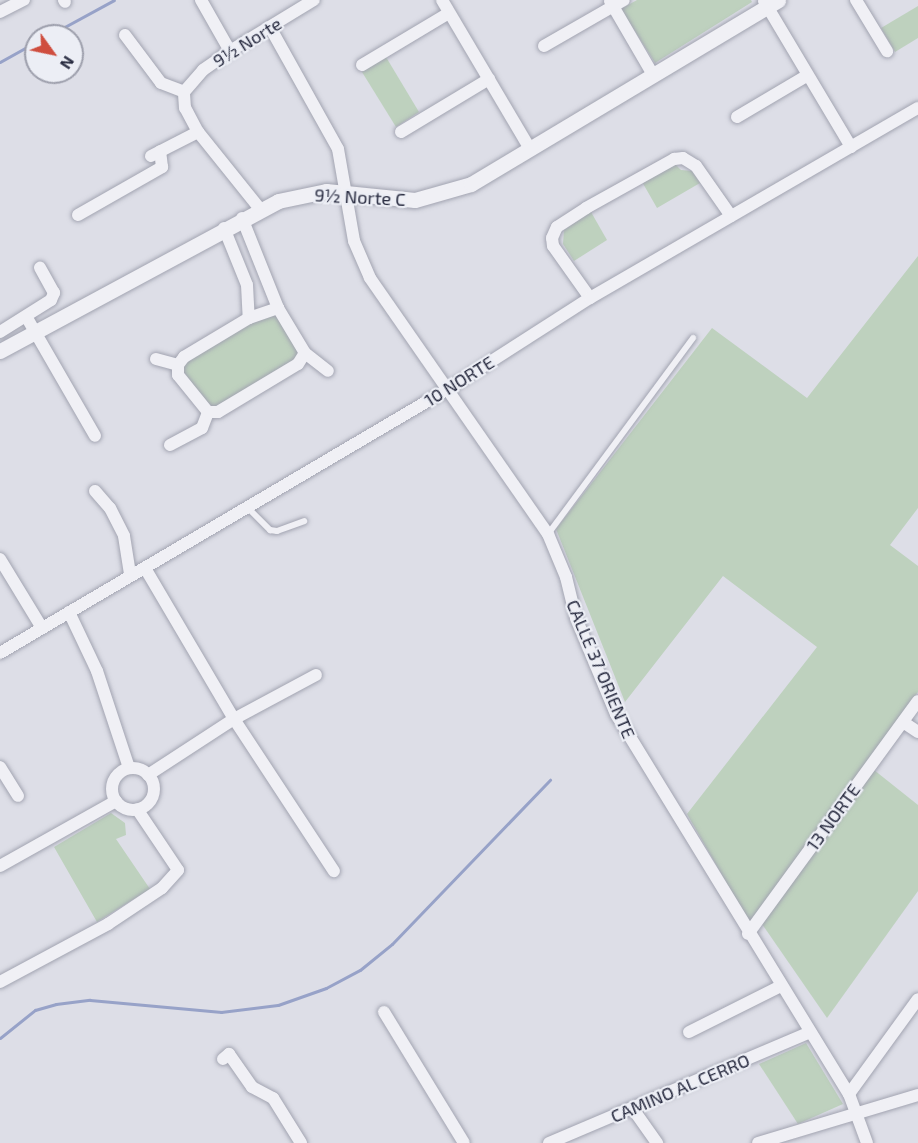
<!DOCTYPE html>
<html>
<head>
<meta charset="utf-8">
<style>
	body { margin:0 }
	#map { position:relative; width:918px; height:1143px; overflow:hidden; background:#dddee7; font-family:"Exo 2",sans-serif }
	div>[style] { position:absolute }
	.green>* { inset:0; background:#bed1be }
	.stream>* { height:3px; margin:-1.5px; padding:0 1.5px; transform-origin:1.5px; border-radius:1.5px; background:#97a2c8 }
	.roads { filter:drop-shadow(0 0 2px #a2a4b1) drop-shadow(0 0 2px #a2a4b1) }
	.service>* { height:6px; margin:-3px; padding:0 3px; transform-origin:3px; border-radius:3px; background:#f0f0f5 }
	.minor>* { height:12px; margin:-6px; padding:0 6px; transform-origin:6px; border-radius:6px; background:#f0f0f5 }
	.minor>.ring { margin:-6px; padding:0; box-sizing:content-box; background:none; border:12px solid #f0f0f5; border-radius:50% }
	.tertiary>* { height:15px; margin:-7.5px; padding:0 7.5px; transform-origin:7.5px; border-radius:7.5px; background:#f0f0f5 }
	span { translate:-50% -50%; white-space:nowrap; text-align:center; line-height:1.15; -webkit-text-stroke:4.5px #eceef5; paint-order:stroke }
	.street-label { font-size:18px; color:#26293e }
	.north { position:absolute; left:24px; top:24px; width:60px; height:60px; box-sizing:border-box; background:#eceef5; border:2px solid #9d9fac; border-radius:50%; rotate:123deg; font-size:16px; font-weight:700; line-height:24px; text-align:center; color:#26293e }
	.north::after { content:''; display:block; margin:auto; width:21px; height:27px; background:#cf4e3f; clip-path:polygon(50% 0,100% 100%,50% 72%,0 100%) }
</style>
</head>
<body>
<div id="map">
	<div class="green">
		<i style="clip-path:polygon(637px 0,751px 0,752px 2px,655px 63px,621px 9px)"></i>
		<i style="clip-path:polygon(918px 6px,918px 38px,895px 52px,881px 28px)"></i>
		<i style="clip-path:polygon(386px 57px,419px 112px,396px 127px,362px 72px)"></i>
		<i style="clip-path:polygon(674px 163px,681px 170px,692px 171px,700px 183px,657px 208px,641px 180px)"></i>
		<i style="clip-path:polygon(591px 212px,607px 240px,574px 261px,563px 244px,564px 230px)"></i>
		<i style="clip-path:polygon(918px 256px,918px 508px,890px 545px,918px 566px,918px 692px,750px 924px,687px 814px,817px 647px,723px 576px,625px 702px,556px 529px,712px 328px,807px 398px)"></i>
		<i style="clip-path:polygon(278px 308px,305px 353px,216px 413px,178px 365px)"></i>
		<i style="clip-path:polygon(869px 766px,918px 805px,918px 891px,827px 1018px,760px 921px)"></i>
		<i style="clip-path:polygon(111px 813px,125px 823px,126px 835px,116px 839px,150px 889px,97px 922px,54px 847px)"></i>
		<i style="clip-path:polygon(806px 1043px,843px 1104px,798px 1124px,759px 1064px)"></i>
	</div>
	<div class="stream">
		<i style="left:48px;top:36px;width:75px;rotate:-28.6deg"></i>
		<i style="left:0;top:62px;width:41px;rotate:-29.1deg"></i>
		<i style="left:0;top:1038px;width:45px;rotate:-38.7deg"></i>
		<i style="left:35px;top:1010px;width:22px;rotate:-16deg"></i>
		<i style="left:56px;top:1004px;width:34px;rotate:-7deg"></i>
		<i style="left:90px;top:1000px;width:132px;rotate:5.2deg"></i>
		<i style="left:221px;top:1012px;width:57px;rotate:-7deg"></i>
		<i style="left:278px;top:1005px;width:51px;rotate:-19.5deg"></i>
		<i style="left:326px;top:988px;width:38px;rotate:-28deg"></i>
		<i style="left:360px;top:970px;width:41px;rotate:-39.1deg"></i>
		<i style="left:392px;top:944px;width:228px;rotate:-46.1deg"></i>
	</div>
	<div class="roads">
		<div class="service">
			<i style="left:247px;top:507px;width:33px;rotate:45deg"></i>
			<i style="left:270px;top:530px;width:7px;rotate:8deg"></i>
			<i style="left:277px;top:531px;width:29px;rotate:-20deg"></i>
			<i style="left:548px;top:534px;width:244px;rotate:-53.5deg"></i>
		</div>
		<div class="minor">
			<i style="left:64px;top:0;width:2px;rotate:63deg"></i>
			<i style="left:201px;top:0;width:59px;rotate:60.4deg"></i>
			<i style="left:442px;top:0;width:173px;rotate:59.4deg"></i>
			<i style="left:856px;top:0;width:60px;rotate:58.7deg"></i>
			<i style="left:610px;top:1px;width:86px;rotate:59.8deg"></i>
			<i style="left:764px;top:1px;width:170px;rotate:59.2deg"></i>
			<i style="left:0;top:12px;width:27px;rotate:-27deg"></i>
			<i style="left:271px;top:29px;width:137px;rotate:60.8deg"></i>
			<i style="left:338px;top:149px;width:93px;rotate:80.1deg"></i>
			<i style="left:354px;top:241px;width:40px;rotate:66.6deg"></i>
			<i style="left:370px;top:278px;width:312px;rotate:55.2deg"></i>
			<i style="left:548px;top:534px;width:47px;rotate:67.3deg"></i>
			<i style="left:566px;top:577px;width:42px;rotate:76.3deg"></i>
			<i style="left:576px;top:618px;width:104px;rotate:67.4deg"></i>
			<i style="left:616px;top:714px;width:446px;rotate:58.5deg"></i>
			<i style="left:849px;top:1094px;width:52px;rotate:69.8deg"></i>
			<i style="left:125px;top:35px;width:60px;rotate:53.1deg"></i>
			<i style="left:161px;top:83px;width:25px;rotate:21deg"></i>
			<i style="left:544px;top:46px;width:92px;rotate:-29.9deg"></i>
			<i style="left:362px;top:65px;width:101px;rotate:-30.9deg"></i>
			<i style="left:737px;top:117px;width:82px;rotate:-30.6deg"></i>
			<i style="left:401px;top:132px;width:103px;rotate:-31.1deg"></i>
			<i style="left:151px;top:156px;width:53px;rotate:-27.1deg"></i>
			<i style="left:260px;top:209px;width:99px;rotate:-128.8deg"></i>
			<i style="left:198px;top:132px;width:27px;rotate:-118deg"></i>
			<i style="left:185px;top:108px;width:16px;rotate:-94deg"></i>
			<i style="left:184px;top:92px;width:29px;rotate:-49deg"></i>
			<i style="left:203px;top:70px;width:33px;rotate:-35deg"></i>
			<i style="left:230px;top:51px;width:98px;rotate:-31.3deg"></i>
			<i style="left:78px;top:215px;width:97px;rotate:-29.7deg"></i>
			<i style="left:162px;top:167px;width:16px;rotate:-97deg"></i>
			<i style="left:242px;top:218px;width:97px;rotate:68.2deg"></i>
			<i style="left:278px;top:308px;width:52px;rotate:59deg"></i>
			<i style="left:224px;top:228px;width:61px;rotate:68deg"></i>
			<i style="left:247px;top:285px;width:33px;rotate:87deg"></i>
			<i style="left:590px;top:298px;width:64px;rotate:-125.4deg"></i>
			<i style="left:553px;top:246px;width:8px;rotate:-97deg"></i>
			<i style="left:552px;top:238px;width:12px;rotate:-66deg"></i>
			<i style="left:557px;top:227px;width:35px;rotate:-33deg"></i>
			<i style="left:586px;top:208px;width:101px;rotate:-29.1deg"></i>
			<i style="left:674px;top:159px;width:9px;rotate:-6deg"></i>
			<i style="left:683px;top:158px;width:15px;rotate:32deg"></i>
			<i style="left:696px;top:166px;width:61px;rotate:55deg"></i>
			<i style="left:27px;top:318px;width:136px;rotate:60deg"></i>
			<i style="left:0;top:332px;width:60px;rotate:-32.1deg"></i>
			<i style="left:51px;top:300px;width:8px;rotate:-67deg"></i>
			<i style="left:54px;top:293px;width:29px;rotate:-119deg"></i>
			<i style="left:305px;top:353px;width:29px;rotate:38deg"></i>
			<i style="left:156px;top:359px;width:23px;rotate:15deg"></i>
			<i style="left:178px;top:365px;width:10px;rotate:-53deg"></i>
			<i style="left:184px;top:357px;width:76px;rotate:-31deg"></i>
			<i style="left:249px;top:318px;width:31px;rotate:-19deg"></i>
			<i style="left:178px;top:365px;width:10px;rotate:90deg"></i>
			<i style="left:178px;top:375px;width:48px;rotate:51deg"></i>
			<i style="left:170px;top:445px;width:36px;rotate:-28deg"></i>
			<i style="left:202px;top:428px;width:17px;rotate:-69deg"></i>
			<i style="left:208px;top:412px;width:10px"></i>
			<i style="left:218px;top:412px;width:93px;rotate:-31deg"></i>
			<i style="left:298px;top:364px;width:13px;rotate:-58deg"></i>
			<i style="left:95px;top:491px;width:23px;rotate:49deg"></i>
			<i style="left:110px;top:508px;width:31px;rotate:63deg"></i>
			<i style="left:124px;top:536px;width:39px;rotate:81deg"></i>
			<i style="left:0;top:559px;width:81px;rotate:58.7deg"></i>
			<i style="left:145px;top:568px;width:175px;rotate:59.5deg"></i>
			<i style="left:234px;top:719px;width:182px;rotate:56.7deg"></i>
			<i style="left:69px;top:612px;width:65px;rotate:64.6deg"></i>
			<i style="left:97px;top:671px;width:102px;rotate:71.7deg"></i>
			<i style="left:0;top:653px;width:520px;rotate:-30.51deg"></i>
			<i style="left:448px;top:389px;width:169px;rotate:-32.7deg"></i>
			<i style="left:590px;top:298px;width:379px;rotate:-30.1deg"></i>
			<i style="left:903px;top:722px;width:18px;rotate:34deg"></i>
			<i style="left:0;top:767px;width:34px;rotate:58deg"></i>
			<i class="ring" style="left:112px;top:768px;width:30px;height:30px"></i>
			<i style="left:148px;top:775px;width:103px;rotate:-33.1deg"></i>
			<i style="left:234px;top:719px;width:93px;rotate:-28.2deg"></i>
			<i style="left:0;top:866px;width:133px;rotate:-29.3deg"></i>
			<i style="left:748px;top:934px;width:288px;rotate:-53.9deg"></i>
			<i style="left:0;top:982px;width:123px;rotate:-28.2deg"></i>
			<i style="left:108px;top:924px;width:65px;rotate:-33.7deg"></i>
			<i style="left:162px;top:888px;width:24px;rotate:-48deg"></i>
			<i style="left:178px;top:870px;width:73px;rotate:-123.9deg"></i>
			<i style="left:384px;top:1012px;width:153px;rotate:58.6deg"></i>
			<i style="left:689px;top:1032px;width:103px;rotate:-26.6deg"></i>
			<i style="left:223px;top:1059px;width:8px;rotate:-40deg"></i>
			<i style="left:229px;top:1054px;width:40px;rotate:55.1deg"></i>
			<i style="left:252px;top:1087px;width:24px;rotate:28deg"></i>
			<i style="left:273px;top:1098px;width:53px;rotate:58.1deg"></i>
			<i style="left:849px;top:1094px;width:117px;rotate:-54deg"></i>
			<i style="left:633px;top:1109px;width:42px;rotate:54.8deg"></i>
			<i style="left:549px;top:1143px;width:284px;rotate:-23deg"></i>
			<i style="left:758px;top:1143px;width:167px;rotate:-16.7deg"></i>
		</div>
		<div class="tertiary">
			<i style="left:0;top:351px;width:316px;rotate:-28.3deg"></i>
			<i style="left:278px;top:201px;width:49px;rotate:-11.8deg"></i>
			<i style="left:326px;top:191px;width:89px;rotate:5.8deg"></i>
			<i style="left:415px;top:200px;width:58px;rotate:-15.9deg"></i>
			<i style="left:471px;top:184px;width:358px;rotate:-30.9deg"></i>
		</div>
	</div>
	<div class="street-label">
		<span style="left:247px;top:42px;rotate:-32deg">9½ Norte</span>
		<span style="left:360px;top:197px;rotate:3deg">9½ Norte C</span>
		<span style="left:459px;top:381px;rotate:-32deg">10 NORTE</span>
		<span style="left:601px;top:669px;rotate:67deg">CALLE 37 ORIENTE</span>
		<span style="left:833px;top:817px;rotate:-54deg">13 NORTE</span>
		<span style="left:680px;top:1088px;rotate:-23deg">CAMINO AL CERRO</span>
	</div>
	<div class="north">N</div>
</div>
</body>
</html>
